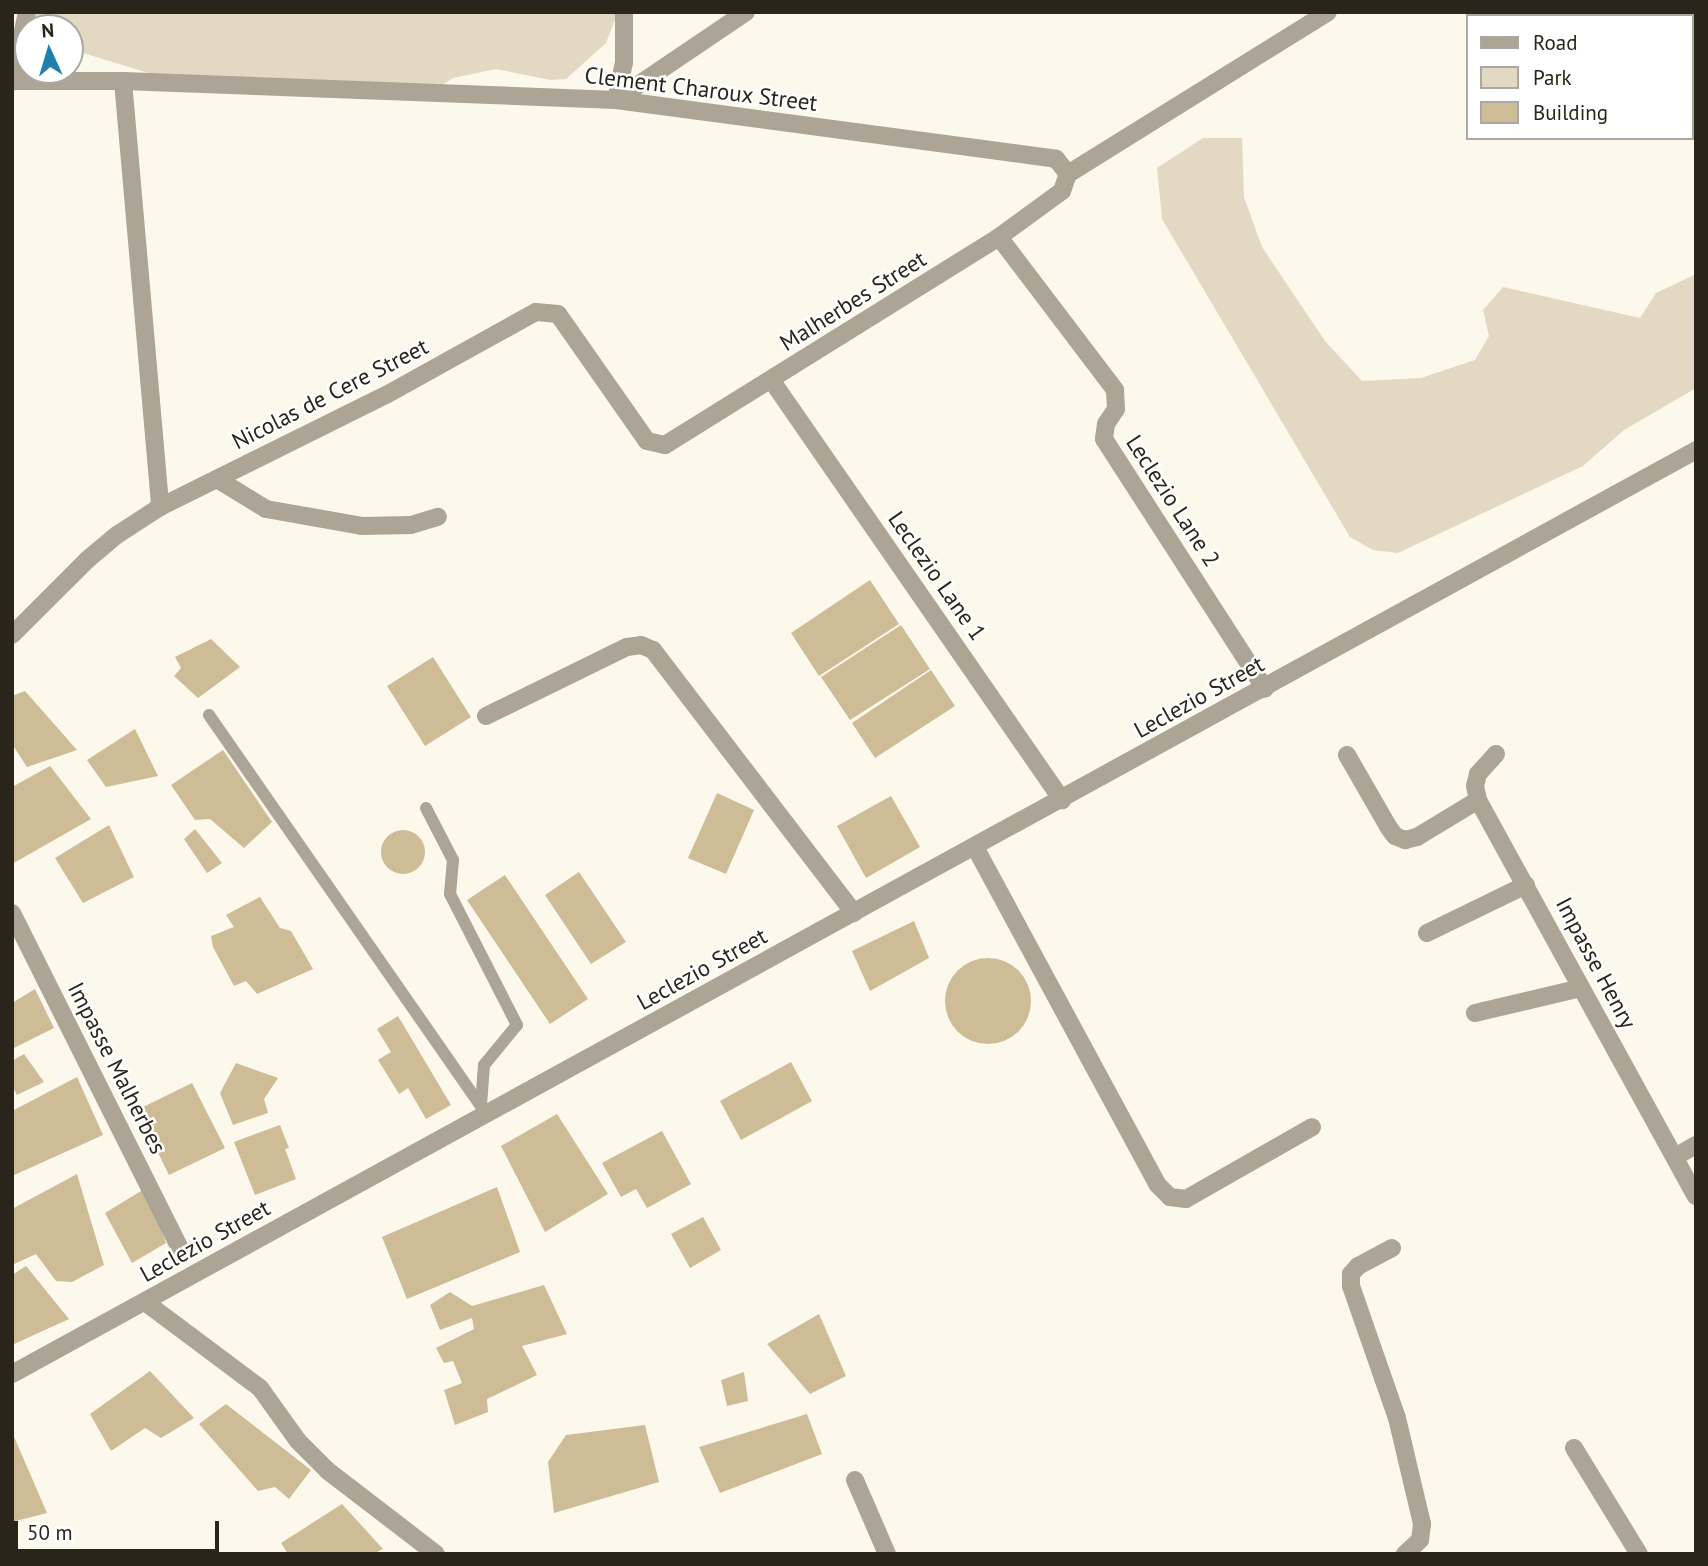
<!DOCTYPE html>
<html>
<head>
<meta charset="utf-8">
<style>
	body { margin:0 }
	#map { position:relative; width:1708px; height:1566px; overflow:hidden; background:#fdf8ec; font-family:"PT Sans",sans-serif }
	div>[style] { position:absolute }
	.green>* { inset:0; background:#e3d8c1 }
	.building>* { inset:0; background:#cebc97 }
	.round { border-radius:50% }
	.lane>* { height:12px; margin:-6px; padding:0 6px; transform-origin:6px; border-radius:6px; background:#aca494 }
	.street>* { height:18px; margin:-9px; padding:0 9px; transform-origin:9px; border-radius:9px; background:#aca494 }
	span { translate:-50% -50%; white-space:nowrap; text-align:center; line-height:1.15; -webkit-text-stroke:5px #fff; paint-order:stroke }
	.street-label { font-size:23px; color:#2a251a }
	.frame { position:absolute; inset:0; border:14px solid #2a251a; pointer-events:none }
	.legend { position:absolute; left:1466px; top:14px; width:228px; height:126px; box-sizing:border-box; background:#fff; border:2px solid #aaa8a3; margin:0; padding:9px 12px; list-style:none; font-size:21px; color:#2a251a }
	.legend li { display:flex; align-items:center; gap:14px; height:35px }
	.legend b { width:35px; border:2px solid #aaa8a3 }
	.north { position:absolute; left:14px; top:14px; width:70px; height:70px; box-sizing:border-box; background:#fff; border:2px solid #aaa8a3; border-radius:50%; rotate:356deg; font-size:19px; font-weight:700; line-height:28px; text-align:center; color:#2a251a }
	.north::after { content:''; display:block; margin:auto; width:24px; height:32px; background:#1e81ac; clip-path:polygon(50% 0,100% 100%,50% 72%,0 100%) }
	.scale { position:absolute; left:14px; top:1521px; width:205px; height:32px; box-sizing:border-box; border:4px solid #2a251a; border-top:0; padding-left:9px; font-size:21px; line-height:24px; white-space:nowrap; color:#2a251a; -webkit-text-stroke:5px #fff; paint-order:stroke }
</style>
</head>
<body>
<div id="map">
	<div class="green">
		<i style="clip-path:polygon(18px 12px,618px 12px,606px 43px,566px 79px,551px 80px,496px 69px,453px 78px,417px 101px,165px 78px,70px 49px,70px 28px,35px 28px)"></i>
		<i style="clip-path:polygon(1203px 138px,1242px 138px,1244px 197px,1262px 247px,1325px 341px,1362px 381px,1421px 378px,1475px 360px,1489px 336px,1483px 310px,1503px 287px,1640px 318px,1656px 293px,1696px 274px,1696px 388px,1624px 430px,1583px 466px,1398px 553px,1373px 550px,1350px 537px,1162px 219px,1157px 168px)"></i>
	</div>
	<div class="building">
		<i style="clip-path:polygon(870px 580px,899px 624px,819px 676px,791px 633px)"></i>
		<i style="clip-path:polygon(901px 625px,930px 669px,850px 720px,821px 677px)"></i>
		<i style="clip-path:polygon(211px 639px,240px 667px,198px 698px,174px 676px,181px 668px,175px 657px)"></i>
		<i style="clip-path:polygon(433px 657px,471px 717px,425px 746px,387px 686px)"></i>
		<i style="clip-path:polygon(931px 670px,955px 706px,875px 758px,852px 723px)"></i>
		<i style="clip-path:polygon(25px 691px,77px 750px,27px 767px,12px 744px,12px 696px)"></i>
		<i style="clip-path:polygon(135px 729px,158px 776px,106px 787px,87px 760px)"></i>
		<i style="clip-path:polygon(223px 750px,272px 822px,244px 848px,210px 819px,195px 820px,171px 785px)"></i>
		<i style="clip-path:polygon(50px 766px,91px 819px,12px 864px,12px 787px)"></i>
		<i style="clip-path:polygon(717px 793px,754px 810px,726px 874px,688px 858px)"></i>
		<i style="clip-path:polygon(891px 796px,920px 847px,866px 878px,837px 826px)"></i>
		<i style="clip-path:polygon(109px 825px,134px 877px,83px 903px,55px 858px)"></i>
		<i style="clip-path:polygon(195px 829px,222px 863px,207px 873px,184px 839px)"></i>
		<i class="round" style="left:381px;top:830px;width:44px;height:44px"></i>
		<i style="clip-path:polygon(579px 872px,626px 942px,591px 964px,545px 895px)"></i>
		<i style="clip-path:polygon(505px 875px,588px 999px,550px 1024px,467px 900px)"></i>
		<i style="clip-path:polygon(260px 897px,280px 928px,291px 931px,313px 969px,257px 994px,246px 981px,234px 986px,213px 947px,211px 936px,234px 927px,226px 915px)"></i>
		<i style="clip-path:polygon(914px 921px,929px 958px,870px 991px,852px 951px)"></i>
		<i class="round" style="left:945px;top:958px;width:86px;height:86px"></i>
		<i style="clip-path:polygon(35px 989px,54px 1028px,12px 1049px,12px 1003px)"></i>
		<i style="clip-path:polygon(398px 1016px,451px 1105px,426px 1119px,408px 1088px,399px 1094px,378px 1060px,391px 1052px,377px 1029px)"></i>
		<i style="clip-path:polygon(24px 1054px,44px 1082px,17px 1095px,12px 1086px,12px 1061px)"></i>
		<i style="clip-path:polygon(791px 1062px,812px 1101px,741px 1140px,720px 1101px)"></i>
		<i style="clip-path:polygon(236px 1063px,278px 1078px,264px 1099px,268px 1113px,233px 1125px,220px 1093px)"></i>
		<i style="clip-path:polygon(77px 1077px,103px 1135px,12px 1176px,12px 1111px)"></i>
		<i style="clip-path:polygon(192px 1083px,225px 1148px,169px 1175px,137px 1110px)"></i>
		<i style="clip-path:polygon(557px 1114px,608px 1194px,545px 1232px,501px 1146px)"></i>
		<i style="clip-path:polygon(280px 1125px,289px 1148px,285px 1149px,296px 1179px,255px 1195px,234px 1142px)"></i>
		<i style="clip-path:polygon(662px 1131px,691px 1184px,647px 1208px,636px 1189px,621px 1197px,602px 1163px)"></i>
		<i style="clip-path:polygon(77px 1174px,104px 1265px,72px 1282px,56px 1281px,36px 1254px,12px 1265px,12px 1209px)"></i>
		<i style="clip-path:polygon(497px 1187px,520px 1252px,407px 1299px,382px 1237px)"></i>
		<i style="clip-path:polygon(146px 1188px,166px 1243px,132px 1263px,105px 1213px)"></i>
		<i style="clip-path:polygon(703px 1217px,721px 1250px,690px 1268px,671px 1234px)"></i>
		<i style="clip-path:polygon(26px 1266px,69px 1319px,12px 1345px,12px 1275px)"></i>
		<i style="clip-path:polygon(544px 1285px,567px 1334px,522px 1346px,537px 1375px,487px 1399px,488px 1412px,455px 1425px,444px 1390px,462px 1383px,453px 1361px,444px 1363px,436px 1348px,474px 1329px,472px 1318px,440px 1330px,430px 1305px,450px 1292px,472px 1306px)"></i>
		<i style="clip-path:polygon(819px 1314px,846px 1376px,810px 1394px,767px 1344px)"></i>
		<i style="clip-path:polygon(150px 1371px,194px 1418px,161px 1438px,145px 1428px,111px 1451px,90px 1414px)"></i>
		<i style="clip-path:polygon(744px 1372px,748px 1401px,727px 1406px,721px 1380px)"></i>
		<i style="clip-path:polygon(226px 1404px,311px 1470px,289px 1499px,275px 1487px,258px 1491px,199px 1424px)"></i>
		<i style="clip-path:polygon(807px 1414px,822px 1454px,720px 1493px,699px 1447px)"></i>
		<i style="clip-path:polygon(645px 1425px,659px 1482px,554px 1513px,548px 1462px,566px 1435px)"></i>
		<i style="clip-path:polygon(12px 1432px,47px 1513px,12px 1522px)"></i>
		<i style="clip-path:polygon(342px 1504px,383px 1549px,373px 1554px,288px 1554px,281px 1543px)"></i>
	</div>
	<div class="lane">
		<i style="left:209px;top:715px;width:487px;rotate:55.2deg"></i>
		<i style="left:426px;top:808px;width:59px;rotate:62.6deg"></i>
		<i style="left:453px;top:860px;width:34px;rotate:95deg"></i>
		<i style="left:450px;top:894px;width:147px;rotate:62.9deg"></i>
		<i style="left:517px;top:1025px;width:52px;rotate:129.5deg"></i>
		<i style="left:484px;top:1065px;width:41px;rotate:94.2deg"></i>
	</div>
	<div class="street">
		<i style="left:12px;top:81px;width:111px"></i>
		<i style="left:123px;top:81px;width:493px;rotate:2.2deg"></i>
		<i style="left:616px;top:100px;width:444px;rotate:7.6deg"></i>
		<i style="left:1056px;top:159px;width:19px;rotate:51deg"></i>
		<i style="left:123px;top:81px;width:428px;rotate:85deg"></i>
		<i style="left:12px;top:82px;width:72px;rotate:-77.9deg"></i>
		<i style="left:616px;top:100px;width:157px;rotate:-34.1deg"></i>
		<i style="left:616px;top:100px;width:39px;rotate:-78deg"></i>
		<i style="left:624px;top:62px;width:50px;rotate:-90deg"></i>
		<i style="left:1068px;top:174px;width:306px;rotate:-31.9deg"></i>
		<i style="left:999px;top:237px;width:192px;rotate:52.8deg"></i>
		<i style="left:1115px;top:390px;width:19px;rotate:87deg"></i>
		<i style="left:1116px;top:409px;width:18px;rotate:124deg"></i>
		<i style="left:1106px;top:424px;width:15px;rotate:98deg"></i>
		<i style="left:1104px;top:439px;width:297px;rotate:57.2deg"></i>
		<i style="left:772px;top:381px;width:510px;rotate:55.31deg"></i>
		<i style="left:217px;top:479px;width:57px;rotate:31.5deg"></i>
		<i style="left:266px;top:509px;width:97px;rotate:10deg"></i>
		<i style="left:362px;top:526px;width:49px;rotate:-1.2deg"></i>
		<i style="left:411px;top:525px;width:28px;rotate:-17deg"></i>
		<i style="left:12px;top:635px;width:106px;rotate:-45deg"></i>
		<i style="left:87px;top:560px;width:39px;rotate:-40deg"></i>
		<i style="left:117px;top:535px;width:51px;rotate:-33.1deg"></i>
		<i style="left:160px;top:507px;width:252px;rotate:-26.4deg"></i>
		<i style="left:386px;top:395px;width:171px;rotate:-29deg"></i>
		<i style="left:536px;top:312px;width:22px;rotate:5deg"></i>
		<i style="left:558px;top:314px;width:155px;rotate:55deg"></i>
		<i style="left:647px;top:441px;width:18px;rotate:13deg"></i>
		<i style="left:665px;top:445px;width:393px;rotate:-31.9deg"></i>
		<i style="left:999px;top:237px;width:78px;rotate:-36.1deg"></i>
		<i style="left:1062px;top:191px;width:18px;rotate:-71deg"></i>
		<i style="left:486px;top:716px;width:157px;rotate:-26.1deg"></i>
		<i style="left:627px;top:647px;width:14px;rotate:-8deg"></i>
		<i style="left:641px;top:645px;width:13px;rotate:23deg"></i>
		<i style="left:653px;top:650px;width:331px;rotate:52.6deg"></i>
		<i style="left:1496px;top:754px;width:27px;rotate:132deg"></i>
		<i style="left:1478px;top:774px;width:12px;rotate:104deg"></i>
		<i style="left:1475px;top:786px;width:14px;rotate:78deg"></i>
		<i style="left:1478px;top:800px;width:452px;rotate:61.2deg"></i>
		<i style="left:1347px;top:755px;width:84px;rotate:60.1deg"></i>
		<i style="left:1389px;top:828px;width:10px;rotate:53deg"></i>
		<i style="left:1395px;top:836px;width:11px;rotate:22deg"></i>
		<i style="left:1405px;top:840px;width:12px;rotate:-14deg"></i>
		<i style="left:1417px;top:837px;width:71px;rotate:-31.2deg"></i>
		<i style="left:975px;top:847px;width:384px;rotate:61.6deg"></i>
		<i style="left:1158px;top:1185px;width:17px;rotate:45deg"></i>
		<i style="left:1170px;top:1197px;width:16px;rotate:7deg"></i>
		<i style="left:1186px;top:1199px;width:145px;rotate:-29.7deg"></i>
		<i style="left:12px;top:913px;width:373px;rotate:63.4deg"></i>
		<i style="left:1427px;top:933px;width:110px;rotate:-25.9deg"></i>
		<i style="left:1475px;top:1013px;width:109px;rotate:-13.3deg"></i>
		<i style="left:1675px;top:1157px;width:24px;rotate:-30deg"></i>
		<i style="left:1392px;top:1248px;width:38px;rotate:152deg"></i>
		<i style="left:1358px;top:1266px;width:11px;rotate:131deg"></i>
		<i style="left:1351px;top:1274px;width:12px;rotate:90deg"></i>
		<i style="left:1351px;top:1286px;width:140px;rotate:70.8deg"></i>
		<i style="left:1397px;top:1418px;width:109px;rotate:76.7deg"></i>
		<i style="left:1422px;top:1524px;width:16px;rotate:97deg"></i>
		<i style="left:1420px;top:1540px;width:21px;rotate:137deg"></i>
		<i style="left:145px;top:1302px;width:144px;rotate:36.8deg"></i>
		<i style="left:260px;top:1388px;width:65px;rotate:54.4deg"></i>
		<i style="left:298px;top:1441px;width:42px;rotate:45deg"></i>
		<i style="left:328px;top:1471px;width:136px;rotate:37.5deg"></i>
		<i style="left:12px;top:1374px;width:1921px;rotate:-28.75deg"></i>
		<i style="left:1574px;top:1448px;width:124px;rotate:58.5deg"></i>
		<i style="left:855px;top:1480px;width:81px;rotate:66.6deg"></i>
	</div>
	<div class="street-label">
		<span style="left:701px;top:89px;rotate:7deg">Clement Charoux Street</span>
		<span style="left:853px;top:301px;rotate:-32deg">Malherbes Street</span>
		<span style="left:330px;top:394px;rotate:-27deg">Nicolas de Cere Street</span>
		<span style="left:1173px;top:501px;rotate:57deg">Leclezio Lane 2</span>
		<span style="left:937px;top:576px;rotate:55deg">Leclezio Lane 1</span>
		<span style="left:1199px;top:697px;rotate:-29deg">Leclezio Street</span>
		<span style="left:1596px;top:963px;rotate:62deg">Impasse Henry</span>
		<span style="left:702px;top:969px;rotate:-29deg">Leclezio Street</span>
		<span style="left:117px;top:1068px;rotate:63deg">Impasse Malherbes</span>
		<span style="left:205px;top:1241px;rotate:-29deg">Leclezio Street</span>
	</div>
	<div class="frame"></div>
	<ul class="legend">
	<li><b style="height:9px;background:#aca494"></b>Road</li>
	<li><b style="height:19px;background:#e3d8c1"></b>Park</li>
	<li><b style="height:19px;background:#cebc97"></b>Building</li>
	</ul>
	<div class="north">N</div>
	<div class="scale">50 m</div>
</div>
</body>
</html>
